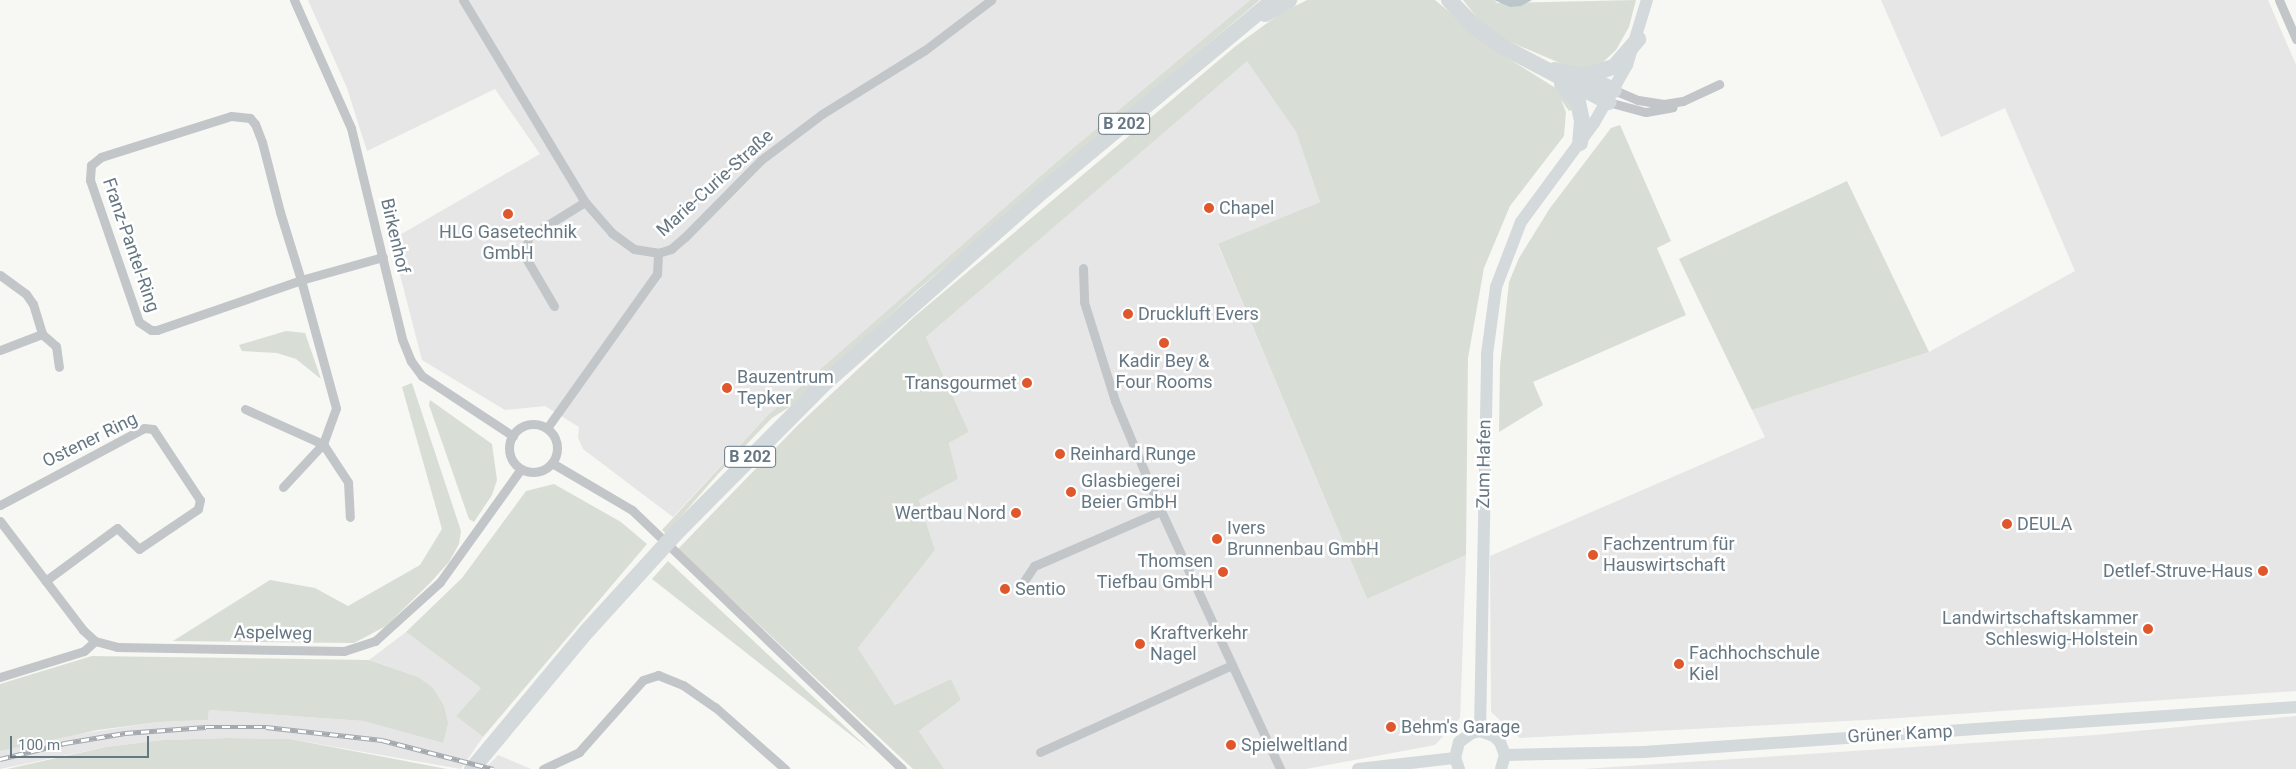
<!DOCTYPE html>
<html>
<head>
<meta charset="utf-8">
<style>
	body { margin:0 }
	#map { position:relative; width:2296px; height:769px; overflow:hidden; background:#f7f7f4; font-family:Roboto,sans-serif }
	div>[style] { position:absolute }
	.built>* { inset:0; background:#e5e6e5 }
	.green>* { inset:0; background:#d8ded5 }
	.water>* { inset:0; background:#bac6ca }
	.street>* { height:9px; margin:-4.5px; padding:0 4.5px; transform-origin:4.5px; border-radius:4.5px; background:#c2c6c9 }
	.street>.ring { margin:-4.5px; padding:0; box-sizing:content-box; background:none; border:9px solid #c2c6c9; border-radius:50% }
	.secondary>* { height:12px; margin:-6px; padding:0 6px; transform-origin:6px; border-radius:6px; background:#d4d9dc }
	.highway>* { height:16px; margin:-8px; padding:0 8px; transform-origin:8px; border-radius:8px; background:#d4d9dc }
	.rail>* { height:4.5px; margin-top:-2.25px; transform-origin:0; background:repeating-linear-gradient(90deg,#fff 0 8px,#a3a9ae 0 16px); box-sizing:border-box; border-block:1px solid #a3a9ae }
	.dots>* { width:14px; height:14px; translate:-50% -50%; box-sizing:border-box; border:2px solid #fff; border-radius:50% }
	span { translate:-50% -50%; white-space:nowrap; text-align:center; line-height:1.15; -webkit-text-stroke:5px #fff; paint-order:stroke }
	.shield-label span { padding:1px 4px; background:#fff; border:1px solid; border-radius:4px; -webkit-text-stroke-width:0 }
	.shield-label { font-size:16px; color:#667784; font-weight:700 }
	.street-label { font-size:18px; color:#667784 }
	.poi-label { font-size:18px; color:#667784 }
	.left { translate:0 -50%; text-align:left }
	.right { translate:-100% -50%; text-align:right }
	.scale { position:absolute; left:10px; top:736px; width:139px; height:22px; box-sizing:border-box; border:2px solid #667784; border-top:0; padding-left:6px; font-size:15px; line-height:18px; white-space:nowrap; color:#667784; -webkit-text-stroke:4px #fff; paint-order:stroke }
</style>
</head>
<body>
<div id="map">
	<div class="built">
		<i style="clip-path:polygon(308px 0,1250px 0,1053px 165px,768px 415px,673px 517px,583px 449px,578px 438px,579px 427px,545px 406px,505px 410px,422px 360px,391px 240px,540px 154px,495px 89px,367px 151px,347px 88px)"></i>
		<i style="clip-path:polygon(1881px 0,2268px 0,2296px 65px,2296px 691px,1884px 719px,1520px 738px,1491px 712px,1490px 556px,1765px 437px,1752px 410px,1929px 352px,2075px 271px,2005px 108px,1941px 137px)"></i>
		<i style="clip-path:polygon(1247px 60px,1296px 132px,1320px 202px,1218px 245px,1367px 599px,1466px 555px,1460px 718px,1435px 745px,1306px 769px,944px 769px,919px 731px,961px 700px,951px 679px,895px 705px,858px 648px,935px 550px,919px 500px,958px 479px,949px 443px,969px 432px,926px 337px)"></i>
		<i style="clip-path:polygon(406px 632px,481px 688px,456px 716px,483px 737px,461px 769px,290px 739px,228px 738px,163px 740px,106px 747px,0 769px,0 751px,38px 740px,159px 722px,208px 720px,209px 710px,363px 721px,443px 743px,418px 677px,369px 660px)"></i>
		<i style="clip-path:polygon(2296px 716px,2296px 769px,1583px 769px,2095px 735px)"></i>
		<i style="clip-path:polygon(498px 755px,531px 769px,485px 769px)"></i>
	</div>
	<div class="green">
		<i style="clip-path:polygon(1250px 0,1260px 0,915px 292px,791px 406px,772px 418px,718px 474px,666px 534px,662px 530px,768px 415px,1053px 165px)"></i>
		<i style="clip-path:polygon(1307px 0,1435px 0,1498px 52px,1562px 92px,1574px 109px,1569px 111px,1561px 100px,1566px 112px,1564px 136px,1510px 206px,1484px 268px,1468px 358px,1466px 555px,1367px 599px,1218px 244px,1320px 202px,1296px 132px,1247px 61px,926px 337px,969px 432px,949px 443px,958px 479px,919px 500px,935px 550px,858px 648px,895px 705px,951px 679px,961px 700px,919px 731px,944px 769px,913px 769px,678px 549px,798px 425px,914px 317px,1237px 45px,1281px 13px)"></i>
		<i style="clip-path:polygon(1463px 0,1494px 0,1497px 3px,1636px 0,1629px 27px,1616px 50px,1601px 64px,1602px 68px,1574px 69px,1503px 39px,1482px 24px)"></i>
		<i style="clip-path:polygon(1620px 125px,1671px 241px,1657px 248px,1686px 315px,1533px 382px,1543px 405px,1499px 432px,1500px 366px,1509px 282px,1519px 258px,1550px 208px,1611px 128px)"></i>
		<i style="clip-path:polygon(1847px 181px,1929px 352px,1752px 410px,1679px 259px)"></i>
		<i style="clip-path:polygon(286px 331px,305px 333px,321px 379px,296px 359px,277px 353px,242px 351px,239px 345px)"></i>
		<i style="clip-path:polygon(412px 383px,461px 531px,459px 544px,449px 562px,430px 583px,386px 626px,354px 643px,173px 641px,270px 580px,315px 588px,348px 606px,420px 565px,442px 529px,402px 387px)"></i>
		<i style="clip-path:polygon(430px 400px,492px 444px,497px 480px,492px 495px,474px 522px,469px 519px,429px 405px)"></i>
		<i style="clip-path:polygon(554px 484px,621px 522px,647px 544px,483px 737px,456px 716px,481px 688px,406px 632px,462px 578px,526px 491px)"></i>
		<i style="clip-path:polygon(668px 561px,870px 750px,652px 579px)"></i>
		<i style="clip-path:polygon(92px 656px,369px 660px,418px 677px,433px 688px,444px 706px,448px 723px,443px 743px,363px 721px,209px 710px,208px 720px,159px 722px,98px 730px,0 751px,0 684px)"></i>
		<i style="clip-path:polygon(228px 738px,290px 739px,447px 769px,7px 769px,106px 747px,163px 740px)"></i>
	</div>
	<div class="water">
		<i style="clip-path:polygon(1494px 0,1532px 0,1521px 6px,1510px 7px)"></i>
	</div>
	<div class="street">
		<i style="left:294px;top:0;width:140px;rotate:66deg"></i>
		<i style="left:351px;top:128px;width:217px;rotate:76.4deg"></i>
		<i style="left:402px;top:339px;width:24px;rotate:68deg"></i>
		<i style="left:411px;top:361px;width:19px;rotate:54deg"></i>
		<i style="left:422px;top:376px;width:109px;rotate:33.4deg"></i>
		<i style="left:463px;top:0;width:236px;rotate:58.9deg"></i>
		<i style="left:585px;top:202px;width:41px;rotate:48.9deg"></i>
		<i style="left:612px;top:233px;width:27px;rotate:36deg"></i>
		<i style="left:634px;top:249px;width:24px;rotate:9deg"></i>
		<i style="left:658px;top:253px;width:14px;rotate:-17deg"></i>
		<i style="left:671px;top:249px;width:18px;rotate:-41deg"></i>
		<i style="left:685px;top:237px;width:108px;rotate:-45.4deg"></i>
		<i style="left:761px;top:160px;width:76px;rotate:-37deg"></i>
		<i style="left:822px;top:114px;width:121px;rotate:-31.9deg"></i>
		<i style="left:925px;top:50px;width:83px;rotate:-37.1deg"></i>
		<i style="left:2279px;top:0;width:43px;rotate:66.4deg"></i>
		<i style="left:1614px;top:90px;width:26px;rotate:23deg"></i>
		<i style="left:1638px;top:100px;width:26px;rotate:9deg"></i>
		<i style="left:1664px;top:104px;width:19px;rotate:-9deg"></i>
		<i style="left:1683px;top:101px;width:40px;rotate:-25deg"></i>
		<i style="left:1608px;top:102px;width:39px;rotate:15deg"></i>
		<i style="left:1646px;top:112px;width:27px;rotate:-10deg"></i>
		<i style="left:1083px;top:268px;width:34px;rotate:88deg"></i>
		<i style="left:1084px;top:302px;width:104px;rotate:72.6deg"></i>
		<i style="left:1115px;top:401px;width:119px;rotate:67.3deg"></i>
		<i style="left:1161px;top:511px;width:284px;rotate:65.2deg"></i>
		<i style="left:0;top:275px;width:32px;rotate:36deg"></i>
		<i style="left:26px;top:294px;width:12px;rotate:55deg"></i>
		<i style="left:33px;top:304px;width:31px;rotate:73deg"></i>
		<i style="left:42px;top:334px;width:45px;rotate:159.1deg"></i>
		<i style="left:554px;top:306px;width:56px;rotate:-120.3deg"></i>
		<i style="left:526px;top:258px;width:21px;rotate:-85deg"></i>
		<i style="left:528px;top:237px;width:67px;rotate:-31.6deg"></i>
		<i style="left:42px;top:334px;width:18px;rotate:41deg"></i>
		<i style="left:56px;top:346px;width:21px;rotate:82deg"></i>
		<i style="left:245px;top:409px;width:85px;rotate:24.2deg"></i>
		<i style="left:323px;top:444px;width:45px;rotate:56.7deg"></i>
		<i style="left:348px;top:482px;width:35px;rotate:87deg"></i>
		<i class="ring" style="left:509px;top:424px;width:39px;height:39px"></i>
		<i style="left:547px;top:428px;width:189px;rotate:-54.5deg"></i>
		<i style="left:657px;top:274px;width:21px;rotate:-87deg"></i>
		<i style="left:552px;top:463px;width:93px;rotate:30.4deg"></i>
		<i style="left:632px;top:510px;width:374px;rotate:43.8deg"></i>
		<i style="left:283px;top:487px;width:59px;rotate:-47.1deg"></i>
		<i style="left:323px;top:444px;width:38px;rotate:-70deg"></i>
		<i style="left:336px;top:408px;width:133px;rotate:-105.3deg"></i>
		<i style="left:301px;top:280px;width:71px;rotate:-107.2deg"></i>
		<i style="left:280px;top:212px;width:72px;rotate:-104.4deg"></i>
		<i style="left:262px;top:142px;width:19px;rotate:-111deg"></i>
		<i style="left:255px;top:124px;width:8px;rotate:-130deg"></i>
		<i style="left:250px;top:118px;width:19px;rotate:-174deg"></i>
		<i style="left:231px;top:116px;width:136px;rotate:162.5deg"></i>
		<i style="left:101px;top:157px;width:13px;rotate:141deg"></i>
		<i style="left:91px;top:165px;width:15px;rotate:94deg"></i>
		<i style="left:90px;top:180px;width:150px;rotate:71deg"></i>
		<i style="left:139px;top:322px;width:14px;rotate:34deg"></i>
		<i style="left:151px;top:330px;width:6px"></i>
		<i style="left:157px;top:330px;width:152px;rotate:-19.1deg"></i>
		<i style="left:301px;top:280px;width:85px;rotate:-15.7deg"></i>
		<i style="left:0;top:505px;width:163px;rotate:-28.1deg"></i>
		<i style="left:144px;top:428px;width:9px;rotate:6deg"></i>
		<i style="left:153px;top:429px;width:85px;rotate:56.5deg"></i>
		<i style="left:200px;top:500px;width:9px;rotate:103deg"></i>
		<i style="left:198px;top:509px;width:71px;rotate:145.9deg"></i>
		<i style="left:139px;top:549px;width:30px;rotate:-136deg"></i>
		<i style="left:117px;top:528px;width:89px;rotate:143.6deg"></i>
		<i style="left:0;top:521px;width:137px;rotate:52.7deg"></i>
		<i style="left:83px;top:630px;width:16px;rotate:43deg"></i>
		<i style="left:95px;top:641px;width:23px;rotate:15deg"></i>
		<i style="left:117px;top:647px;width:227px;rotate:1deg"></i>
		<i style="left:344px;top:651px;width:33px;rotate:-18deg"></i>
		<i style="left:375px;top:641px;width:88px;rotate:-42.2deg"></i>
		<i style="left:440px;top:582px;width:139px;rotate:-54.4deg"></i>
		<i style="left:1022px;top:584px;width:22px;rotate:-56deg"></i>
		<i style="left:1034px;top:566px;width:138px;rotate:-23.4deg"></i>
		<i style="left:0;top:677px;width:88px;rotate:-17.2deg"></i>
		<i style="left:84px;top:651px;width:15px;rotate:-42deg"></i>
		<i style="left:1040px;top:752px;width:211px;rotate:-24.4deg"></i>
		<i style="left:543px;top:769px;width:40px;rotate:-25deg"></i>
		<i style="left:579px;top:752px;width:96px;rotate:-48.4deg"></i>
		<i style="left:643px;top:680px;width:16px;rotate:-18deg"></i>
		<i style="left:658px;top:675px;width:27px;rotate:22deg"></i>
		<i style="left:683px;top:685px;width:39px;rotate:35deg"></i>
		<i style="left:715px;top:707px;width:94px;rotate:41.5deg"></i>
	</div>
	<div class="secondary">
		<i style="left:1480px;top:731px;width:377px;rotate:-88.9deg"></i>
		<i style="left:1487px;top:354px;width:68px;rotate:-82.3deg"></i>
		<i style="left:1496px;top:287px;width:70px;rotate:-69deg"></i>
		<i style="left:1521px;top:222px;width:123px;rotate:-53.6deg"></i>
		<i style="left:1594px;top:123px;width:67px;rotate:-60.4deg"></i>
		<i style="left:1627px;top:65px;width:68px;rotate:-72.9deg"></i>
		<i style="left:1505px;top:755px;width:139px;rotate:-1.2deg"></i>
		<i style="left:1644px;top:752px;width:654px;rotate:-3.95deg"></i>
		<i style="left:1358px;top:769px;width:98px;rotate:-6.5deg"></i>
		<i style="left:1459px;top:769px;width:12px;rotate:-110deg"></i>
		<i style="left:1455px;top:758px;width:16px;rotate:-76deg"></i>
		<i style="left:1459px;top:742px;width:16px;rotate:-35deg"></i>
		<i style="left:1472px;top:733px;width:8px;rotate:-14deg"></i>
		<i style="left:1480px;top:731px;width:15px;rotate:20deg"></i>
		<i style="left:1494px;top:736px;width:8px;rotate:45deg"></i>
		<i style="left:1500px;top:742px;width:14px;rotate:69deg"></i>
		<i style="left:1505px;top:755px;width:15px;rotate:106deg"></i>
	</div>
	<div class="highway">
		<i style="left:1449px;top:0;width:36px;rotate:46deg"></i>
		<i style="left:1474px;top:26px;width:36px;rotate:36deg"></i>
		<i style="left:1503px;top:47px;width:119px;rotate:27.6deg"></i>
		<i style="left:1265px;top:14px;width:28px;rotate:-30deg"></i>
		<i style="left:1555px;top:70px;width:30px;rotate:12deg"></i>
		<i style="left:1584px;top:76px;width:33px;rotate:25deg"></i>
		<i style="left:1584px;top:76px;width:31px;rotate:-17deg"></i>
		<i style="left:1614px;top:67px;width:37px;rotate:-49deg"></i>
		<i style="left:1562px;top:84px;width:24px;rotate:48deg"></i>
		<i style="left:1578px;top:102px;width:19px;rotate:78deg"></i>
		<i style="left:1582px;top:121px;width:22px;rotate:95deg"></i>
		<i style="left:472px;top:769px;width:180px;rotate:-50.2deg"></i>
		<i style="left:587px;top:631px;width:134px;rotate:-47.7deg"></i>
		<i style="left:677px;top:532px;width:210px;rotate:-45.2deg"></i>
		<i style="left:825px;top:383px;width:284px;rotate:-41.4deg"></i>
		<i style="left:1038px;top:195px;width:306px;rotate:-39.6deg"></i>
	</div>
	<div class="rail">
		<i style="left:0;top:759px;width:67px;rotate:-13.8deg"></i>
		<i style="left:65px;top:743px;width:61px;rotate:-9.5deg"></i>
		<i style="left:125px;top:733px;width:81px;rotate:-4.2deg"></i>
		<i style="left:206px;top:727px;width:60px"></i>
		<i style="left:266px;top:727px;width:117px;rotate:6.4deg"></i>
		<i style="left:382px;top:740px;width:115px;rotate:14.6deg"></i>
	</div>
	<div class="dots">
		<i style="left:1209px;top:208px;background:#e0572b"></i>
		<i style="left:508px;top:214px;background:#e0572b"></i>
		<i style="left:1128px;top:314px;background:#e0572b"></i>
		<i style="left:1164px;top:343px;background:#e0572b"></i>
		<i style="left:1027px;top:383px;background:#e0572b"></i>
		<i style="left:727px;top:388px;background:#e0572b"></i>
		<i style="left:1060px;top:454px;background:#e0572b"></i>
		<i style="left:1071px;top:492px;background:#e0572b"></i>
		<i style="left:1016px;top:513px;background:#e0572b"></i>
		<i style="left:2007px;top:524px;background:#e0572b"></i>
		<i style="left:1217px;top:539px;background:#e0572b"></i>
		<i style="left:1593px;top:555px;background:#e0572b"></i>
		<i style="left:2263px;top:571px;background:#e0572b"></i>
		<i style="left:1223px;top:572px;background:#e0572b"></i>
		<i style="left:1005px;top:589px;background:#e0572b"></i>
		<i style="left:2148px;top:629px;background:#e0572b"></i>
		<i style="left:1140px;top:644px;background:#e0572b"></i>
		<i style="left:1679px;top:664px;background:#e0572b"></i>
		<i style="left:1391px;top:727px;background:#e0572b"></i>
		<i style="left:1231px;top:745px;background:#e0572b"></i>
	</div>
	<div class="shield-label">
		<span style="left:1124px;top:124px">B 202</span>
		<span style="left:750px;top:457px">B 202</span>
	</div>
	<div class="street-label">
		<span style="left:715px;top:183px;rotate:-42deg">Marie-Curie-Straße</span>
		<span style="left:395px;top:236px;rotate:77deg">Birkenhof</span>
		<span style="left:131px;top:245px;rotate:71deg">Franz-Pantel-Ring</span>
		<span style="left:90px;top:440px;rotate:-26deg">Ostener Ring</span>
		<span style="left:1484px;top:464px;rotate:-89deg">Zum Hafen</span>
		<span style="left:273px;top:633px;rotate:1deg">Aspelweg</span>
		<span style="left:1900px;top:734px;rotate:-3deg">Grüner Kamp</span>
	</div>
	<div class="poi-label">
		<span class="left" style="left:1219px;top:208px">Chapel</span>
		<span style="left:508px;top:243px">HLG Gasetechnik<br>GmbH</span>
		<span class="left" style="left:1138px;top:314px">Druckluft Evers</span>
		<span style="left:1164px;top:372px">Kadir Bey &amp;<br>Four Rooms</span>
		<span class="left" style="left:737px;top:388px">Bauzentrum<br>Tepker</span>
		<span class="right" style="left:1017px;top:383px">Transgourmet</span>
		<span class="left" style="left:1070px;top:454px">Reinhard Runge</span>
		<span class="left" style="left:1081px;top:492px">Glasbiegerei<br>Beier GmbH</span>
		<span class="right" style="left:1006px;top:513px">Wertbau Nord</span>
		<span class="left" style="left:2017px;top:524px">DEULA</span>
		<span class="left" style="left:1227px;top:539px">Ivers<br>Brunnenbau GmbH</span>
		<span class="left" style="left:1603px;top:555px">Fachzentrum für<br>Hauswirtschaft</span>
		<span class="right" style="left:1213px;top:572px">Thomsen<br>Tiefbau GmbH</span>
		<span class="right" style="left:2253px;top:571px">Detlef-Struve-Haus</span>
		<span class="left" style="left:1015px;top:589px">Sentio</span>
		<span class="right" style="left:2138px;top:629px">Landwirtschaftskammer<br>Schleswig-Holstein</span>
		<span class="left" style="left:1150px;top:644px">Kraftverkehr<br>Nagel</span>
		<span class="left" style="left:1689px;top:664px">Fachhochschule<br>Kiel</span>
		<span class="left" style="left:1401px;top:727px">Behm's Garage</span>
		<span class="left" style="left:1241px;top:745px">Spielweltland</span>
	</div>
	<div class="scale">100 m</div>
</div>
</body>
</html>
